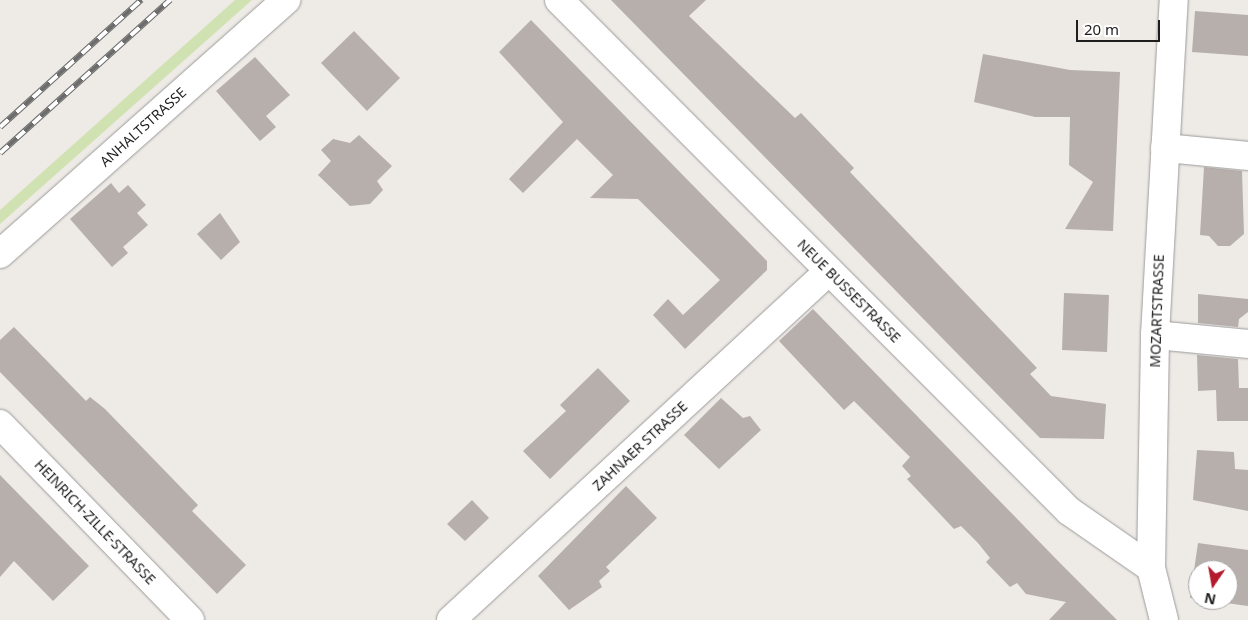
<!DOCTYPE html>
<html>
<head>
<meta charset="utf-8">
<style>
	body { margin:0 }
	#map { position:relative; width:1248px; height:620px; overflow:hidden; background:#eeeae6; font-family:"Noto Sans",sans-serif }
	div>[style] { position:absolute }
	.grass>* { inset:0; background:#d0e2b2 }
	.building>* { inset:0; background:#b7afac }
	.roads { filter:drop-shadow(0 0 1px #9b9b9b) drop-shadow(0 0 1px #9b9b9b) }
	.minor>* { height:28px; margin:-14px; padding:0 14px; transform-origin:14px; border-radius:14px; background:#fff }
	.rail>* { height:5.5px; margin-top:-2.75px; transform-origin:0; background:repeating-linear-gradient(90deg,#fff 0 11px,#6c6c6c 0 22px); box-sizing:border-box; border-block:1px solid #6c6c6c }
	span { translate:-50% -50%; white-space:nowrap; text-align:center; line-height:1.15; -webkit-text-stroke:4px #fff; paint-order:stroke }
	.street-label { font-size:14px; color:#1e1e1e }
	.north { position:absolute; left:1188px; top:560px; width:50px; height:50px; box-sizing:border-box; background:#fff; border:1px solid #a5a5a5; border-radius:50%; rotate:192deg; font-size:14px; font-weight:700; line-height:20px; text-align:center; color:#1e1e1e }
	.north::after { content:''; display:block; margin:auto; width:18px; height:22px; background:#b4192d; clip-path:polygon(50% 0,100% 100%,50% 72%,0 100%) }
	.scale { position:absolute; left:1076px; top:20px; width:84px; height:22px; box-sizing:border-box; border:2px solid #1e1e1e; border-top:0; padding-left:6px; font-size:15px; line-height:18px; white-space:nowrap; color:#1e1e1e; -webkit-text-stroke:4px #fff; paint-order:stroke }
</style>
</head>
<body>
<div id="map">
	<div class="grass">
		<i style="clip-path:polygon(235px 0,252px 0,0 224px,0 210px)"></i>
	</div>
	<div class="building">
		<i style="clip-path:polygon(611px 0,706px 0,689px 16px,795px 118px,801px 113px,854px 168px,850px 172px,1037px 368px,1030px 374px,1051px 396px,1106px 404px,1104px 439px,1040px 438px)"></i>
		<i style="clip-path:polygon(1195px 11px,1248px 15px,1248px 56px,1192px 52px)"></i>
		<i style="clip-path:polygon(531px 20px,767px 261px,767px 270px,685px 349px,653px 315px,668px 299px,683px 315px,720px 280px,638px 199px,590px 198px,613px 175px,577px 139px,523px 193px,509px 179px,563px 122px,499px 52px)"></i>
		<i style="clip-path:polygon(354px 31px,400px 78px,367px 111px,321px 63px)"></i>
		<i style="clip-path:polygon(983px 54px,1070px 70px,1120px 72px,1113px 231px,1065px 229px,1093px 182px,1069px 165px,1070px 117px,1035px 117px,974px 102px)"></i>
		<i style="clip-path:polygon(255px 57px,290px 95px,266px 116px,276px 127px,260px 141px,216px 91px)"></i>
		<i style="clip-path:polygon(359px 135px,392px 166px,377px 181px,383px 190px,370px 204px,350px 206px,318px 175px,331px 161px,321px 150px,333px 139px,350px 143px)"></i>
		<i style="clip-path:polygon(1204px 167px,1242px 171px,1244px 234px,1230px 246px,1218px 246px,1209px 236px,1200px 235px)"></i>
		<i style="clip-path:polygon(111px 183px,119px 193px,128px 185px,146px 205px,137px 213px,148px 225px,123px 247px,128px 253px,112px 267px,70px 219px)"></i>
		<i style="clip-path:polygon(220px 213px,240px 242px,221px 260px,197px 234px)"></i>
		<i style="clip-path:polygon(1064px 293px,1109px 295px,1107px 352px,1062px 350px)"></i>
		<i style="clip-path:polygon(1198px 294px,1248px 299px,1248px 312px,1239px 319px,1238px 327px,1198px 323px)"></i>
		<i style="clip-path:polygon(813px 309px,1060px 563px,1117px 620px,1049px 620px,1066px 602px,1026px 594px,1017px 583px,1010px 587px,986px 562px,990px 558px,978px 543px,961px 526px,954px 529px,907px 479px,911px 476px,902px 466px,910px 457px,854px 401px,844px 410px,779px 341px)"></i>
		<i style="clip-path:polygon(14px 327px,86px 401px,90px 397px,105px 409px,198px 505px,192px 511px,246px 565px,217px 594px,0 372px,0 340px)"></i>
		<i style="clip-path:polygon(1197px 355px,1238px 359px,1239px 388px,1248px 388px,1248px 421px,1217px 421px,1216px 390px,1198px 391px)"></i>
		<i style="clip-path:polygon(598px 368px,630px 401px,550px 479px,523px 451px,566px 411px,560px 405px)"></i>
		<i style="clip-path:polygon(721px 398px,743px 418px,750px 416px,761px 430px,719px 469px,684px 435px)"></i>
		<i style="clip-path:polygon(1197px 450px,1234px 452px,1235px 469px,1248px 470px,1248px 511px,1193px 500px)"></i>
		<i style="clip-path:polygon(0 475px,89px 566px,53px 601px,14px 561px,0 577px)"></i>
		<i style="clip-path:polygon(626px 486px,657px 518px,606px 567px,610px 571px,599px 581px,602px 587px,569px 610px,538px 576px)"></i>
		<i style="clip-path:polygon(472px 500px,489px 518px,465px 541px,447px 524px)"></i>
		<i style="clip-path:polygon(1198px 543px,1248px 550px,1248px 606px,1204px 600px,1228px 600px,1228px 570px,1198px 570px,1198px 599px,1190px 598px)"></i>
	</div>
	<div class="roads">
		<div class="minor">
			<i style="left:559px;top:0;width:722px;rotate:45.06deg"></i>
			<i style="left:1069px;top:511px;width:100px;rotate:34.8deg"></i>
			<i style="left:1165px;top:148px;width:83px;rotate:5.5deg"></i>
			<i style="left:0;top:254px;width:383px;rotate:-41.6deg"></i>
			<i style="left:1155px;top:335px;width:93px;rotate:5.5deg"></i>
			<i style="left:0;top:424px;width:273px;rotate:45.9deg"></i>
			<i style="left:451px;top:620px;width:514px;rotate:-42.72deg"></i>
			<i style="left:1164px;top:620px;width:54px;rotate:-104deg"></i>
			<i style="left:1151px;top:568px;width:233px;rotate:-89deg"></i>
			<i style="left:1155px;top:335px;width:336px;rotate:-86.8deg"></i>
		</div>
	</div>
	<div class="rail">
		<i style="left:0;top:127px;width:190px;rotate:-42deg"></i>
		<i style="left:0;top:153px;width:229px;rotate:-42deg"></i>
	</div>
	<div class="street-label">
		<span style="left:143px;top:127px;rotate:-42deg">ANHALTSTRASSE</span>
		<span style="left:849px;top:291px;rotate:45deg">NEUE BUSSESTRASSE</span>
		<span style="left:1157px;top:311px;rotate:-88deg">MOZARTSTRASSE</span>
		<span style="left:640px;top:446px;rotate:-43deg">ZAHNAER STRASSE</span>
		<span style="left:95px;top:522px;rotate:46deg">HEINRICH-ZILLE-STRASSE</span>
	</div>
	<div class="north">N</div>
	<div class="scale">20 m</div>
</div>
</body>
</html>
